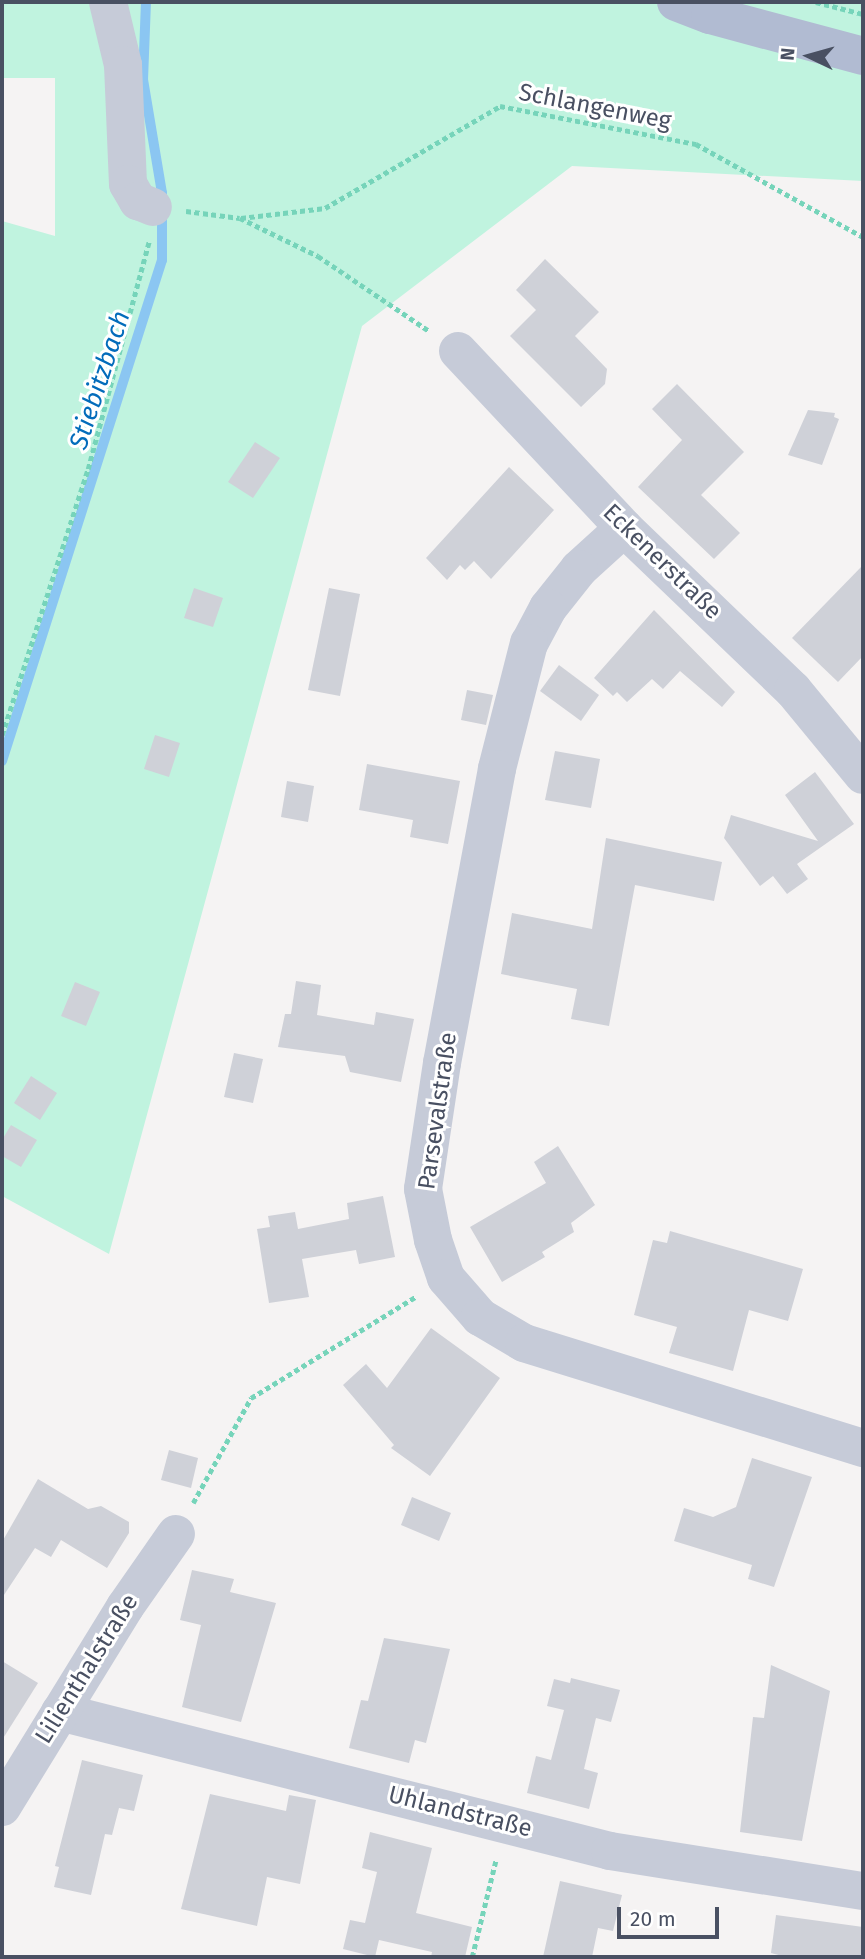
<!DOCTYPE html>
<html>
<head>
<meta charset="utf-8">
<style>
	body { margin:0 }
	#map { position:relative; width:865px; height:1959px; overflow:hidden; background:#f5f3f3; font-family:"Fira Sans",sans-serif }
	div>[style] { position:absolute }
	.green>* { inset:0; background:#c0f3df }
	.stream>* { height:10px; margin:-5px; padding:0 5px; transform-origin:5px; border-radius:5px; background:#8bc6f2 }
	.building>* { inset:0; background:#cfd1d8 }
	.path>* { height:4.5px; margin-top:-2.25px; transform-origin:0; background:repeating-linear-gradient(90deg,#76d4ba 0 5px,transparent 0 8.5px) }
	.minor>* { height:38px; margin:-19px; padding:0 19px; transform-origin:19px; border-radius:19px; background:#c6cbd8 }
	.primary>* { height:38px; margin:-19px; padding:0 19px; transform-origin:19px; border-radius:19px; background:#b1bbd2 }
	span { translate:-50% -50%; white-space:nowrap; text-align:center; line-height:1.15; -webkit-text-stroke:6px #fff; paint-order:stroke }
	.street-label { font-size:24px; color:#495062 }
	.water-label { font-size:26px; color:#036cbb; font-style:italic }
	.frame { position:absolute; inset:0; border:4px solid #495062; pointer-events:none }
	.north { position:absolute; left:774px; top:21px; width:70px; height:70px; -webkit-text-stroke:5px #fff; paint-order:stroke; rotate:275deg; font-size:19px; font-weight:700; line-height:28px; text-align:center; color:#495062 }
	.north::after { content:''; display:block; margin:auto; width:24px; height:32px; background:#495062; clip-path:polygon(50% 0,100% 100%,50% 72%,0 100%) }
	.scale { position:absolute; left:617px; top:1907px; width:102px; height:32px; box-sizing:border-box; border:4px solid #495062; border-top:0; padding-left:9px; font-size:21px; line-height:24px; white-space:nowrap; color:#495062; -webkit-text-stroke:5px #fff; paint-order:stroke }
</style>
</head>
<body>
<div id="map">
	<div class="green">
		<i style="clip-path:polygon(2px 2px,863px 2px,863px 181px,572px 166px,362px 326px,109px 1254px,2px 1196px,2px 221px,55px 236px,55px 78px,2px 78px)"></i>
	</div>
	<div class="stream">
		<i style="left:2px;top:761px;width:526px;rotate:-72.29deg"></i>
		<i style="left:162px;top:260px;width:67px;rotate:-90deg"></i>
		<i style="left:162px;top:193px;width:115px;rotate:-99.5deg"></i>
		<i style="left:143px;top:80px;width:78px;rotate:-87.8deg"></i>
	</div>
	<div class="building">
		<i style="clip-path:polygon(545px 259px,599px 312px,575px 336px,607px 369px,605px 384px,581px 407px,510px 336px,536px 310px,516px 290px)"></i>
		<i style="clip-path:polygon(677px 384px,744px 452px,701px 495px,740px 533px,714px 559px,638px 487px,682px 440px,652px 409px)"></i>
		<i style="clip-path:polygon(808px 410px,835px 413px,834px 417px,839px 419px,822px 465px,788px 455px)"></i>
		<i style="clip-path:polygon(255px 442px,280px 458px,253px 498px,228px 482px)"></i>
		<i style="clip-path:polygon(509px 467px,554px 510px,491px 579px,474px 561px,465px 570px,460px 565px,447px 580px,426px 558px)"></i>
		<i style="clip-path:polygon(863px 565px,863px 656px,838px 682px,792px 638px)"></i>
		<i style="clip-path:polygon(194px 588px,223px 598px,213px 627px,184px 618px)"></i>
		<i style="clip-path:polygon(329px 588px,360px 594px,340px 696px,308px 690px)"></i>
		<i style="clip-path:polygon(654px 610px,735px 692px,722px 707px,680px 671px,663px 689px,652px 679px,627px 702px,617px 692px,613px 696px,594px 678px)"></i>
		<i style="clip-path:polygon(559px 665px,599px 695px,581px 721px,540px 691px)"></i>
		<i style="clip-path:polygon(467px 690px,493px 695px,486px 725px,461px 720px)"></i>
		<i style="clip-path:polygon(155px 735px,180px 743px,169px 777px,144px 769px)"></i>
		<i style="clip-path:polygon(555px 751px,600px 759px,591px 808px,545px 800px)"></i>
		<i style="clip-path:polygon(367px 764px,460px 781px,448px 844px,410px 837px,413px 820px,359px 810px)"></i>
		<i style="clip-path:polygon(815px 772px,854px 824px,797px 864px,808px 879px,787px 894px,773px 876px,760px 886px,724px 838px,731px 815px,818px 841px,785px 795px)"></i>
		<i style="clip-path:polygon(287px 781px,314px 786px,308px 822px,281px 817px)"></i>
		<i style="clip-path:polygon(606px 838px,722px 862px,714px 901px,635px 885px,609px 1026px,571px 1019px,577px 989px,501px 974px,512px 913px,592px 929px)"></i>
		<i style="clip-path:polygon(296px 981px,321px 985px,317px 1015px,374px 1025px,376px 1012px,414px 1019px,401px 1082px,350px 1072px,345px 1056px,278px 1047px,285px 1014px,291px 1014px)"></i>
		<i style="clip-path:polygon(75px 982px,100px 992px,86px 1026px,61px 1016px)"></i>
		<i style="clip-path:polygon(234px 1053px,263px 1059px,253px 1103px,224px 1097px)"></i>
		<i style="clip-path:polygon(31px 1076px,57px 1093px,40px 1120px,14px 1103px)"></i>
		<i style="clip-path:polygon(11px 1125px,37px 1140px,21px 1167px,2px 1156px,2px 1140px)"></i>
		<i style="clip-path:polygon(558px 1146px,595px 1205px,571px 1223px,574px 1232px,542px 1252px,545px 1257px,502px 1282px,470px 1227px,546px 1183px,534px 1162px)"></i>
		<i style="clip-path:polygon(383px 1196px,395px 1257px,359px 1264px,356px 1250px,302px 1259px,309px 1297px,269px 1303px,257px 1229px,270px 1227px,268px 1216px,295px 1212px,298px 1229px,349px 1219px,347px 1203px)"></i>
		<i style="clip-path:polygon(670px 1231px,803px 1269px,788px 1321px,749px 1310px,733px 1371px,669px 1353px,677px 1327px,634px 1315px,653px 1240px,667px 1243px)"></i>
		<i style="clip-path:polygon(431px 1328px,500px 1378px,430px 1476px,391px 1448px,394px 1445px,343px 1385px,366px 1364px,387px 1388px)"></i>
		<i style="clip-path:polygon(169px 1450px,198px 1458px,191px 1488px,161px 1480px)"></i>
		<i style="clip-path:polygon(752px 1458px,812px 1477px,774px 1587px,748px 1579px,752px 1565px,674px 1541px,684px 1508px,713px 1517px,736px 1507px)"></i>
		<i style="clip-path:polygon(38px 1479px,88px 1509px,101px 1506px,129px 1522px,129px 1533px,107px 1568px,61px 1540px,51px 1557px,35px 1548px,2px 1598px,2px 1542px)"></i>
		<i style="clip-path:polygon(412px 1497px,451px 1513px,439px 1541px,401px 1525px)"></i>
		<i style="clip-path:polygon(192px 1570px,234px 1579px,230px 1592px,276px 1603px,241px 1722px,182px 1707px,201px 1625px,180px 1620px)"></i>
		<i style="clip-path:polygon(384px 1638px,450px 1649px,426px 1743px,415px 1740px,409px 1763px,349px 1748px,361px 1700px,368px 1701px)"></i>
		<i style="clip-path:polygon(2px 1661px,38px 1683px,2px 1740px)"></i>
		<i style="clip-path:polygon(771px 1665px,830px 1691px,802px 1841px,740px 1832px,753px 1717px,764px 1718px)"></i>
		<i style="clip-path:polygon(571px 1678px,620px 1690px,611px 1722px,596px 1718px,584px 1769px,598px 1773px,589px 1809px,527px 1793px,536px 1756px,551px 1760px,564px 1710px,547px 1706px,554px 1679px,570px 1683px)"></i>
		<i style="clip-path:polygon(82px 1760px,143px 1775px,134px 1811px,119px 1808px,112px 1835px,105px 1834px,91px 1895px,54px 1887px,59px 1867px,55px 1866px)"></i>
		<i style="clip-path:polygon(210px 1794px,286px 1811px,289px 1795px,316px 1800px,300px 1884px,267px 1877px,257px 1926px,181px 1909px)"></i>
		<i style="clip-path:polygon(370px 1832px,432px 1848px,416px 1913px,472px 1927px,465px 1957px,431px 1957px,432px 1952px,379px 1940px,375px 1957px,343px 1949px,350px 1920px,365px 1923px,377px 1872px,362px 1868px)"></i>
		<i style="clip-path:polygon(560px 1881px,622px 1895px,613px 1931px,598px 1928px,592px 1957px,543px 1957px)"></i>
		<i style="clip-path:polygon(776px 1915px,863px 1927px,863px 1957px,786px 1957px,771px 1953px)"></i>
	</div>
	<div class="path">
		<i style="left:816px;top:2px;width:49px;rotate:14.3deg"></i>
		<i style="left:186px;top:211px;width:54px;rotate:7.4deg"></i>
		<i style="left:240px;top:218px;width:87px;rotate:26deg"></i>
		<i style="left:318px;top:256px;width:134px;rotate:34deg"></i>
		<i style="left:241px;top:218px;width:85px;rotate:-6.8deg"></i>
		<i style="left:325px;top:208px;width:203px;rotate:-30.2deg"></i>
		<i style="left:500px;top:106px;width:200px;rotate:11deg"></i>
		<i style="left:696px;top:144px;width:191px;rotate:29.1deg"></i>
		<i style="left:2px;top:735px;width:280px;rotate:-72.1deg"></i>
		<i style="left:88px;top:469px;width:235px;rotate:-75deg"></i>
		<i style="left:193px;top:1503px;width:120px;rotate:-61.1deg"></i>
		<i style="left:251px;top:1398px;width:193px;rotate:-31.6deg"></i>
		<i style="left:472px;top:1957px;width:101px;rotate:-76.2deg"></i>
	</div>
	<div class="minor">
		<i style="left:108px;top:2px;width:65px;rotate:76.6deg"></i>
		<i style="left:123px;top:65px;width:119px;rotate:87.6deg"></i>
		<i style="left:128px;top:184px;width:20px;rotate:60deg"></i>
		<i style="left:138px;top:201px;width:16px;rotate:22deg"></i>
		<i style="left:458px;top:351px;width:243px;rotate:46.8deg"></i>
		<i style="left:624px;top:528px;width:234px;rotate:43.8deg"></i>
		<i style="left:793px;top:690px;width:110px;rotate:50.5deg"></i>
		<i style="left:624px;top:528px;width:61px;rotate:137.7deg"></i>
		<i style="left:579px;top:569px;width:50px;rotate:128.5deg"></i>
		<i style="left:548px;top:608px;width:40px;rotate:118deg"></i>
		<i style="left:529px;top:643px;width:130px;rotate:104.3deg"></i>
		<i style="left:497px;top:769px;width:299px;rotate:100.6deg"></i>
		<i style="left:442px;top:1063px;width:127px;rotate:98.6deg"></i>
		<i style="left:423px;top:1189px;width:52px;rotate:78.9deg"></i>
		<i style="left:433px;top:1240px;width:40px;rotate:71.1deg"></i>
		<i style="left:446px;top:1278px;width:52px;rotate:48.9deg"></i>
		<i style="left:480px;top:1317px;width:51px;rotate:30.6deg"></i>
		<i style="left:524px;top:1343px;width:355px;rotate:17.2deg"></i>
		<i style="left:60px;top:1712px;width:567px;rotate:14.18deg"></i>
		<i style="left:610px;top:1851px;width:256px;rotate:9deg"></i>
		<i style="left:2px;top:1807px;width:235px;rotate:-58.4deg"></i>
		<i style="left:125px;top:1607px;width:89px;rotate:-55.1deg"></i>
	</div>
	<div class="primary">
		<i style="left:676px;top:2px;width:36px;rotate:21deg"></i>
		<i style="left:710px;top:15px;width:158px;rotate:15deg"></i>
	</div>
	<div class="street-label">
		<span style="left:595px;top:107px;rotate:11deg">Schlangenweg</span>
		<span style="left:662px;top:562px;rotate:44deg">Eckenerstraße</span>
		<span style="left:438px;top:1111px;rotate:-82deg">Parsevalstraße</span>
		<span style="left:87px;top:1669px;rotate:-58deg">Lilienthalstraße</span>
		<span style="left:460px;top:1812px;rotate:14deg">Uhlandstraße</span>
	</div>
	<div class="water-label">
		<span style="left:100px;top:380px;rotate:-72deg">Stiebitzbach</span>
	</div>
	<div class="frame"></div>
	<div class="north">N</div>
	<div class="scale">20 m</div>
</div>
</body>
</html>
